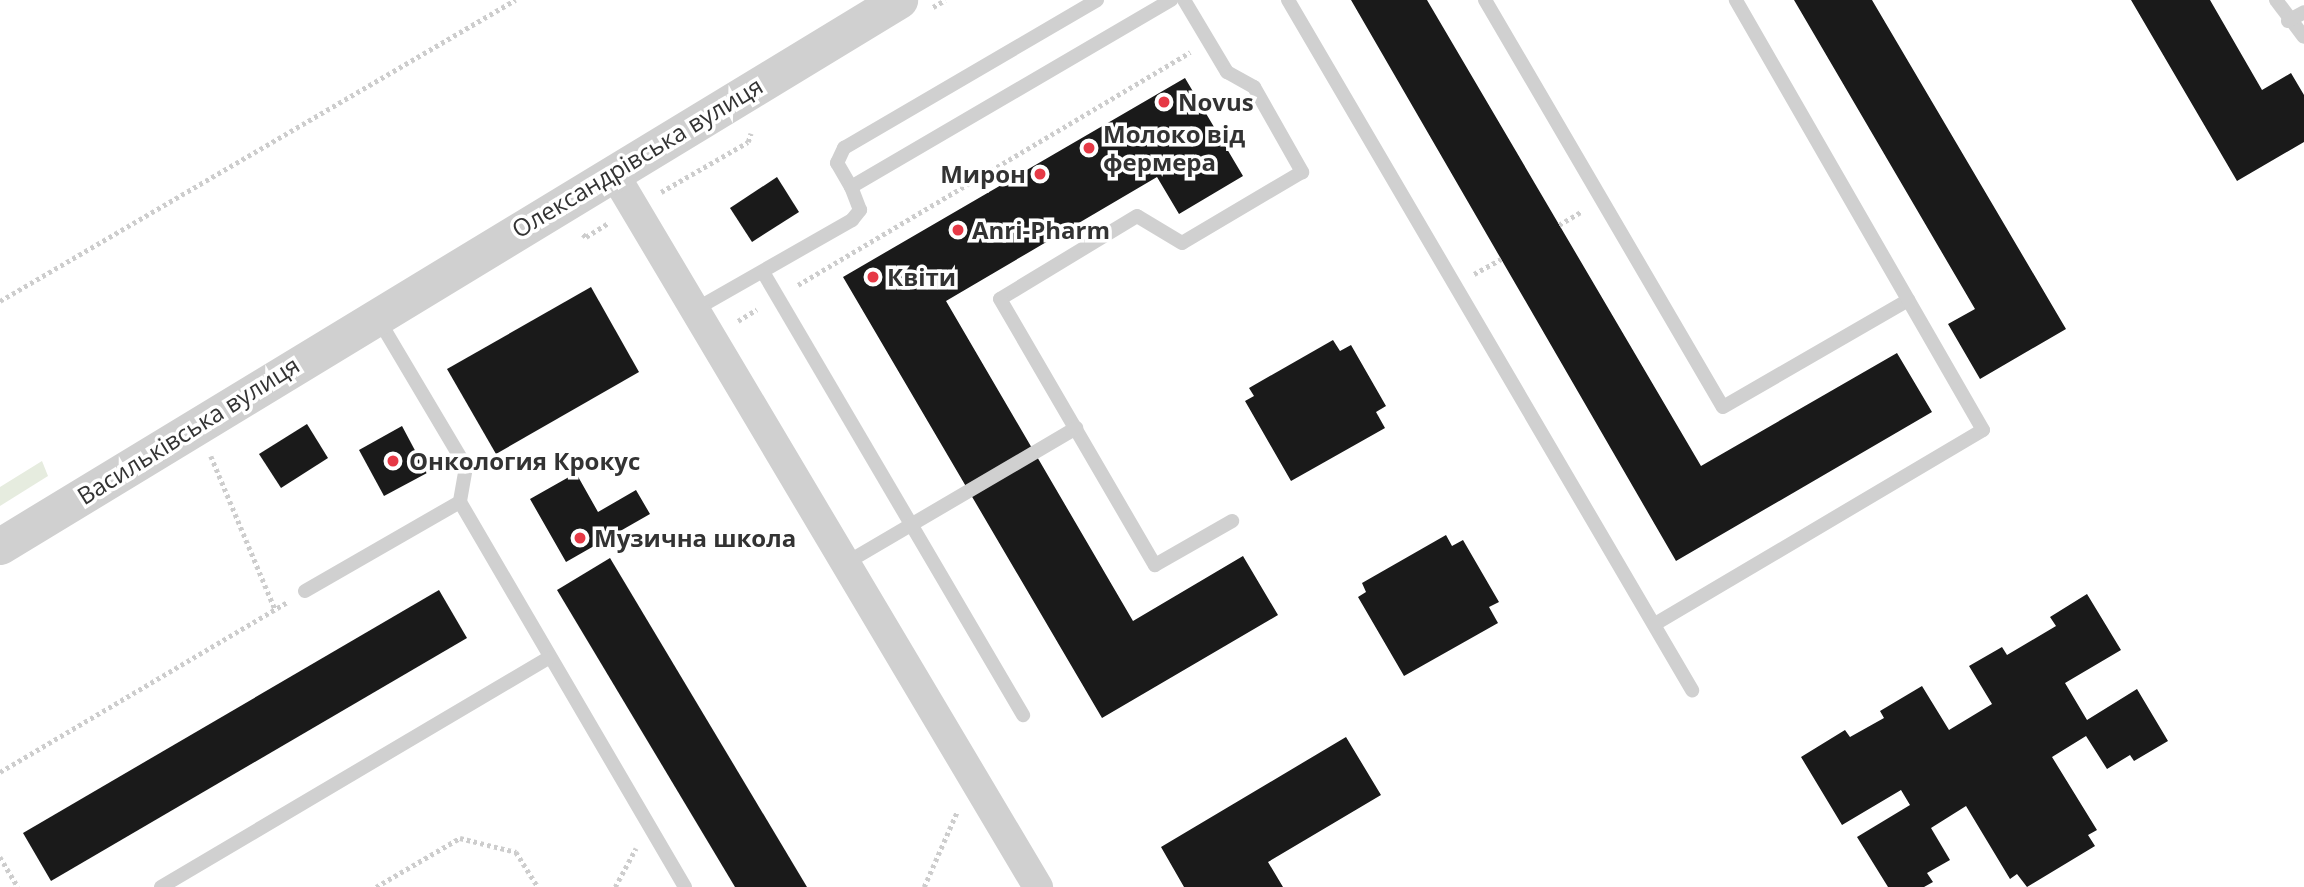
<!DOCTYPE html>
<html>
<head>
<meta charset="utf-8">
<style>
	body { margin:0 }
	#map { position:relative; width:2304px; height:887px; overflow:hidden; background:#fff; font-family:"Open Sans",sans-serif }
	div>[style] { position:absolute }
	.green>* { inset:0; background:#e6ecdf }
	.building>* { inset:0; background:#1a1a1a }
	.path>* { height:4.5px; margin-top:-2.25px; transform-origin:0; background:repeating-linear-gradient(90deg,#cdcdcd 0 3.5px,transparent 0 7px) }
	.service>* { height:14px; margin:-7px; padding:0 7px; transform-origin:7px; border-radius:7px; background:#d0d0d0 }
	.minor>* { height:30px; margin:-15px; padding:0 15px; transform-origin:15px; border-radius:15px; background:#d0d0d0 }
	.tertiary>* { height:37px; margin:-18.5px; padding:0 18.5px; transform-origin:18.5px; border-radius:18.5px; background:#d0d0d0 }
	.dots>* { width:19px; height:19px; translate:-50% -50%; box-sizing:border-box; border:4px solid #fff; border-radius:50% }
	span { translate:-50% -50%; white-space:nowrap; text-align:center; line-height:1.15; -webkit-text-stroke:7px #fff; paint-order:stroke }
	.poi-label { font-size:24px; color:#333; font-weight:700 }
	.left { translate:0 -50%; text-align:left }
	.right { translate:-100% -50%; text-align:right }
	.street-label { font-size:24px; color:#333 }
</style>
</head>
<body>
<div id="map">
	<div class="green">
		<i style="clip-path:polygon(42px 461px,48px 476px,0 506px,0 487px)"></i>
	</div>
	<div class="building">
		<i style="clip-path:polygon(1351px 0,1427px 0,1701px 466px,1897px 353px,1932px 412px,1676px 561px)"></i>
		<i style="clip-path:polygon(1794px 0,1872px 0,2066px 329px,1980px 379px,1948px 324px,1975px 309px)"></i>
		<i style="clip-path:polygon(2131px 0,2210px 0,2262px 90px,2291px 73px,2304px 95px,2304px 142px,2237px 181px)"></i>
		<i style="clip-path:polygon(1185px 78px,1243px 176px,1179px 214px,1157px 177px,946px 301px,1133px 621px,1243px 556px,1278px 615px,1102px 718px,843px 277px)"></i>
		<i style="clip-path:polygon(777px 177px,799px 212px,752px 242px,730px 208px)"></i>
		<i style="clip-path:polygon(591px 287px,639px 372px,496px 454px,447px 369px)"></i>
		<i style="clip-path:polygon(1333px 340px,1340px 351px,1351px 345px,1386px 406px,1376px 412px,1385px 428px,1291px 481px,1245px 401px,1254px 396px,1249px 388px)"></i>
		<i style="clip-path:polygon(307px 424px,328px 458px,281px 488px,259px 454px)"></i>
		<i style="clip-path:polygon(402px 426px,427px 473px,384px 496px,359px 450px)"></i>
		<i style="clip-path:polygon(576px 473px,598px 512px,636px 490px,650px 514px,566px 562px,530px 499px)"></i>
		<i style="clip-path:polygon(1446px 535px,1452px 546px,1463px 540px,1499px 602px,1489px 607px,1498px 623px,1404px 676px,1358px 597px,1366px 592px,1362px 583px)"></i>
		<i style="clip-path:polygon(610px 558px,807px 887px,735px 887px,557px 590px)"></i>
		<i style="clip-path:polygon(439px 590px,467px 638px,51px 881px,23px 833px)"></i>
		<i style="clip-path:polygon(2087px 594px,2121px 650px,2065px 683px,2087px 720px,2137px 689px,2168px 741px,2134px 761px,2130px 755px,2107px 769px,2086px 736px,2052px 757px,2097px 830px,2088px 835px,2095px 846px,2027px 887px,2017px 874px,2010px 879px,1966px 806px,1931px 828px,1950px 860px,1927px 873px,1933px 882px,1924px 887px,1888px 887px,1857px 837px,1910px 805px,1901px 790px,1842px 825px,1801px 757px,1845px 730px,1850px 737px,1884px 718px,1880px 711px,1922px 686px,1949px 730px,1992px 704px,1969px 666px,2002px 647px,2007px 655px,2056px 626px,2050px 617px)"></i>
		<i style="clip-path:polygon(1346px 737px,1381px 795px,1268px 862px,1283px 887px,1184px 887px,1161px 847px)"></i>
	</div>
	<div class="path">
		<i style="left:933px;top:7px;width:14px;rotate:-30deg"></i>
		<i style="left:661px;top:192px;width:100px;rotate:-29.9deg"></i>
		<i style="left:748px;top:142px;width:9px;rotate:-72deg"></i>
		<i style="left:1559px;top:225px;width:27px;rotate:-31deg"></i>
		<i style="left:583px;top:234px;width:4px;rotate:45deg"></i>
		<i style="left:586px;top:237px;width:26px;rotate:-32deg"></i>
		<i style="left:1474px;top:274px;width:31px;rotate:-29deg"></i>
		<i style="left:798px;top:285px;width:456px;rotate:-30.7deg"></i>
		<i style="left:0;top:301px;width:597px;rotate:-30.3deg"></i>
		<i style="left:738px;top:321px;width:22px;rotate:-32deg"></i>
		<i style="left:211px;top:456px;width:166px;rotate:67.3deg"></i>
		<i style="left:0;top:772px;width:334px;rotate:-30.6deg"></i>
		<i style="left:0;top:857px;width:35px;rotate:59deg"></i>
		<i style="left:376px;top:887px;width:97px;rotate:-30.3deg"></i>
		<i style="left:460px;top:838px;width:58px;rotate:14deg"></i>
		<i style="left:516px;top:852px;width:41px;rotate:57.8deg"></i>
		<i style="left:615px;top:887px;width:44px;rotate:-61.7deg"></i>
		<i style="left:924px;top:887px;width:82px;rotate:-66.3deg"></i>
	</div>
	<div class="service">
		<i style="left:1184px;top:0;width:84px;rotate:59.2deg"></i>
		<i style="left:1227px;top:72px;width:31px;rotate:29deg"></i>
		<i style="left:1254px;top:87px;width:98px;rotate:60.5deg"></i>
		<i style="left:1302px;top:172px;width:139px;rotate:149.4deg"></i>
		<i style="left:1182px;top:243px;width:52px;rotate:-149deg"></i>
		<i style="left:1137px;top:216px;width:160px;rotate:148.8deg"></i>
		<i style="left:1000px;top:299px;width:308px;rotate:59.8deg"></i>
		<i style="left:1155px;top:565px;width:89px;rotate:-29.7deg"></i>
		<i style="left:1288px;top:0;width:800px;rotate:59.65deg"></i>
		<i style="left:1485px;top:0;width:471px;rotate:59.7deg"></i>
		<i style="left:1723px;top:407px;width:214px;rotate:-30deg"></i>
		<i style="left:2276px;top:0;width:46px;rotate:52.9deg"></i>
		<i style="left:2288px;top:21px;width:18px;rotate:-29deg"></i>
		<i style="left:851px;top:187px;width:28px;rotate:-120deg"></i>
		<i style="left:837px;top:163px;width:17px;rotate:-65deg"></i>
		<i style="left:844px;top:148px;width:293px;rotate:-30.3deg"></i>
		<i style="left:763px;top:272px;width:514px;rotate:59.59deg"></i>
		<i style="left:696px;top:309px;width:180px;rotate:-29.7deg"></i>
		<i style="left:852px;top:220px;width:13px;rotate:-51deg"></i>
		<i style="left:860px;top:210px;width:25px;rotate:-111deg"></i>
		<i style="left:851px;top:187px;width:371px;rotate:-30.3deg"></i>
		<i style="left:377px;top:317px;width:174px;rotate:59.3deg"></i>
		<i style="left:466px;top:467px;width:36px;rotate:100deg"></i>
		<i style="left:460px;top:502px;width:446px;rotate:59.7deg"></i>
		<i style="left:846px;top:563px;width:267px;rotate:-30.4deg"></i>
		<i style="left:305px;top:591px;width:179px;rotate:-29.9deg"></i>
		<i style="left:1655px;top:624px;width:381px;rotate:-30.6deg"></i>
		<i style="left:1983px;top:430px;width:496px;rotate:-119.9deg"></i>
		<i style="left:161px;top:887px;width:450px;rotate:-30.6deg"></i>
	</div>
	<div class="minor">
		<i style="left:613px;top:172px;width:832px;rotate:59.27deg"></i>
	</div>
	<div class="tertiary">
		<i style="left:0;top:546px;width:1052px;rotate:-31.27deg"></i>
	</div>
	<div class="dots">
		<i style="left:1164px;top:102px;background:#e63946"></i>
		<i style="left:1089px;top:148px;background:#e63946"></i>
		<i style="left:1040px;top:174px;background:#e63946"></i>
		<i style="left:958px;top:230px;background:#e63946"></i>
		<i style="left:873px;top:277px;background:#e63946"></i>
		<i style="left:393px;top:461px;background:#e63946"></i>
		<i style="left:580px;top:538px;background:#e63946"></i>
	</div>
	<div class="poi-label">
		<span class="left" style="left:1178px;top:102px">Novus</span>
		<span class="left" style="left:1103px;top:148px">Молоко від<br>фермера</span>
		<span class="right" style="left:1026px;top:174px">Мирон</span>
		<span class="left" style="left:972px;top:230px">Anri-Pharm</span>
		<span class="left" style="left:887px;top:277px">Квіти</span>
		<span class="left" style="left:409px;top:461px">Онкология Крокус</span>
		<span class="left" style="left:594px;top:538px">Музична школа</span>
	</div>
	<div class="street-label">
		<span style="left:637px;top:157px;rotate:-31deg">Олександрівська вулиця</span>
		<span style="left:188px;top:430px;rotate:-32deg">Васильківська вулиця</span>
	</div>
</div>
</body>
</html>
